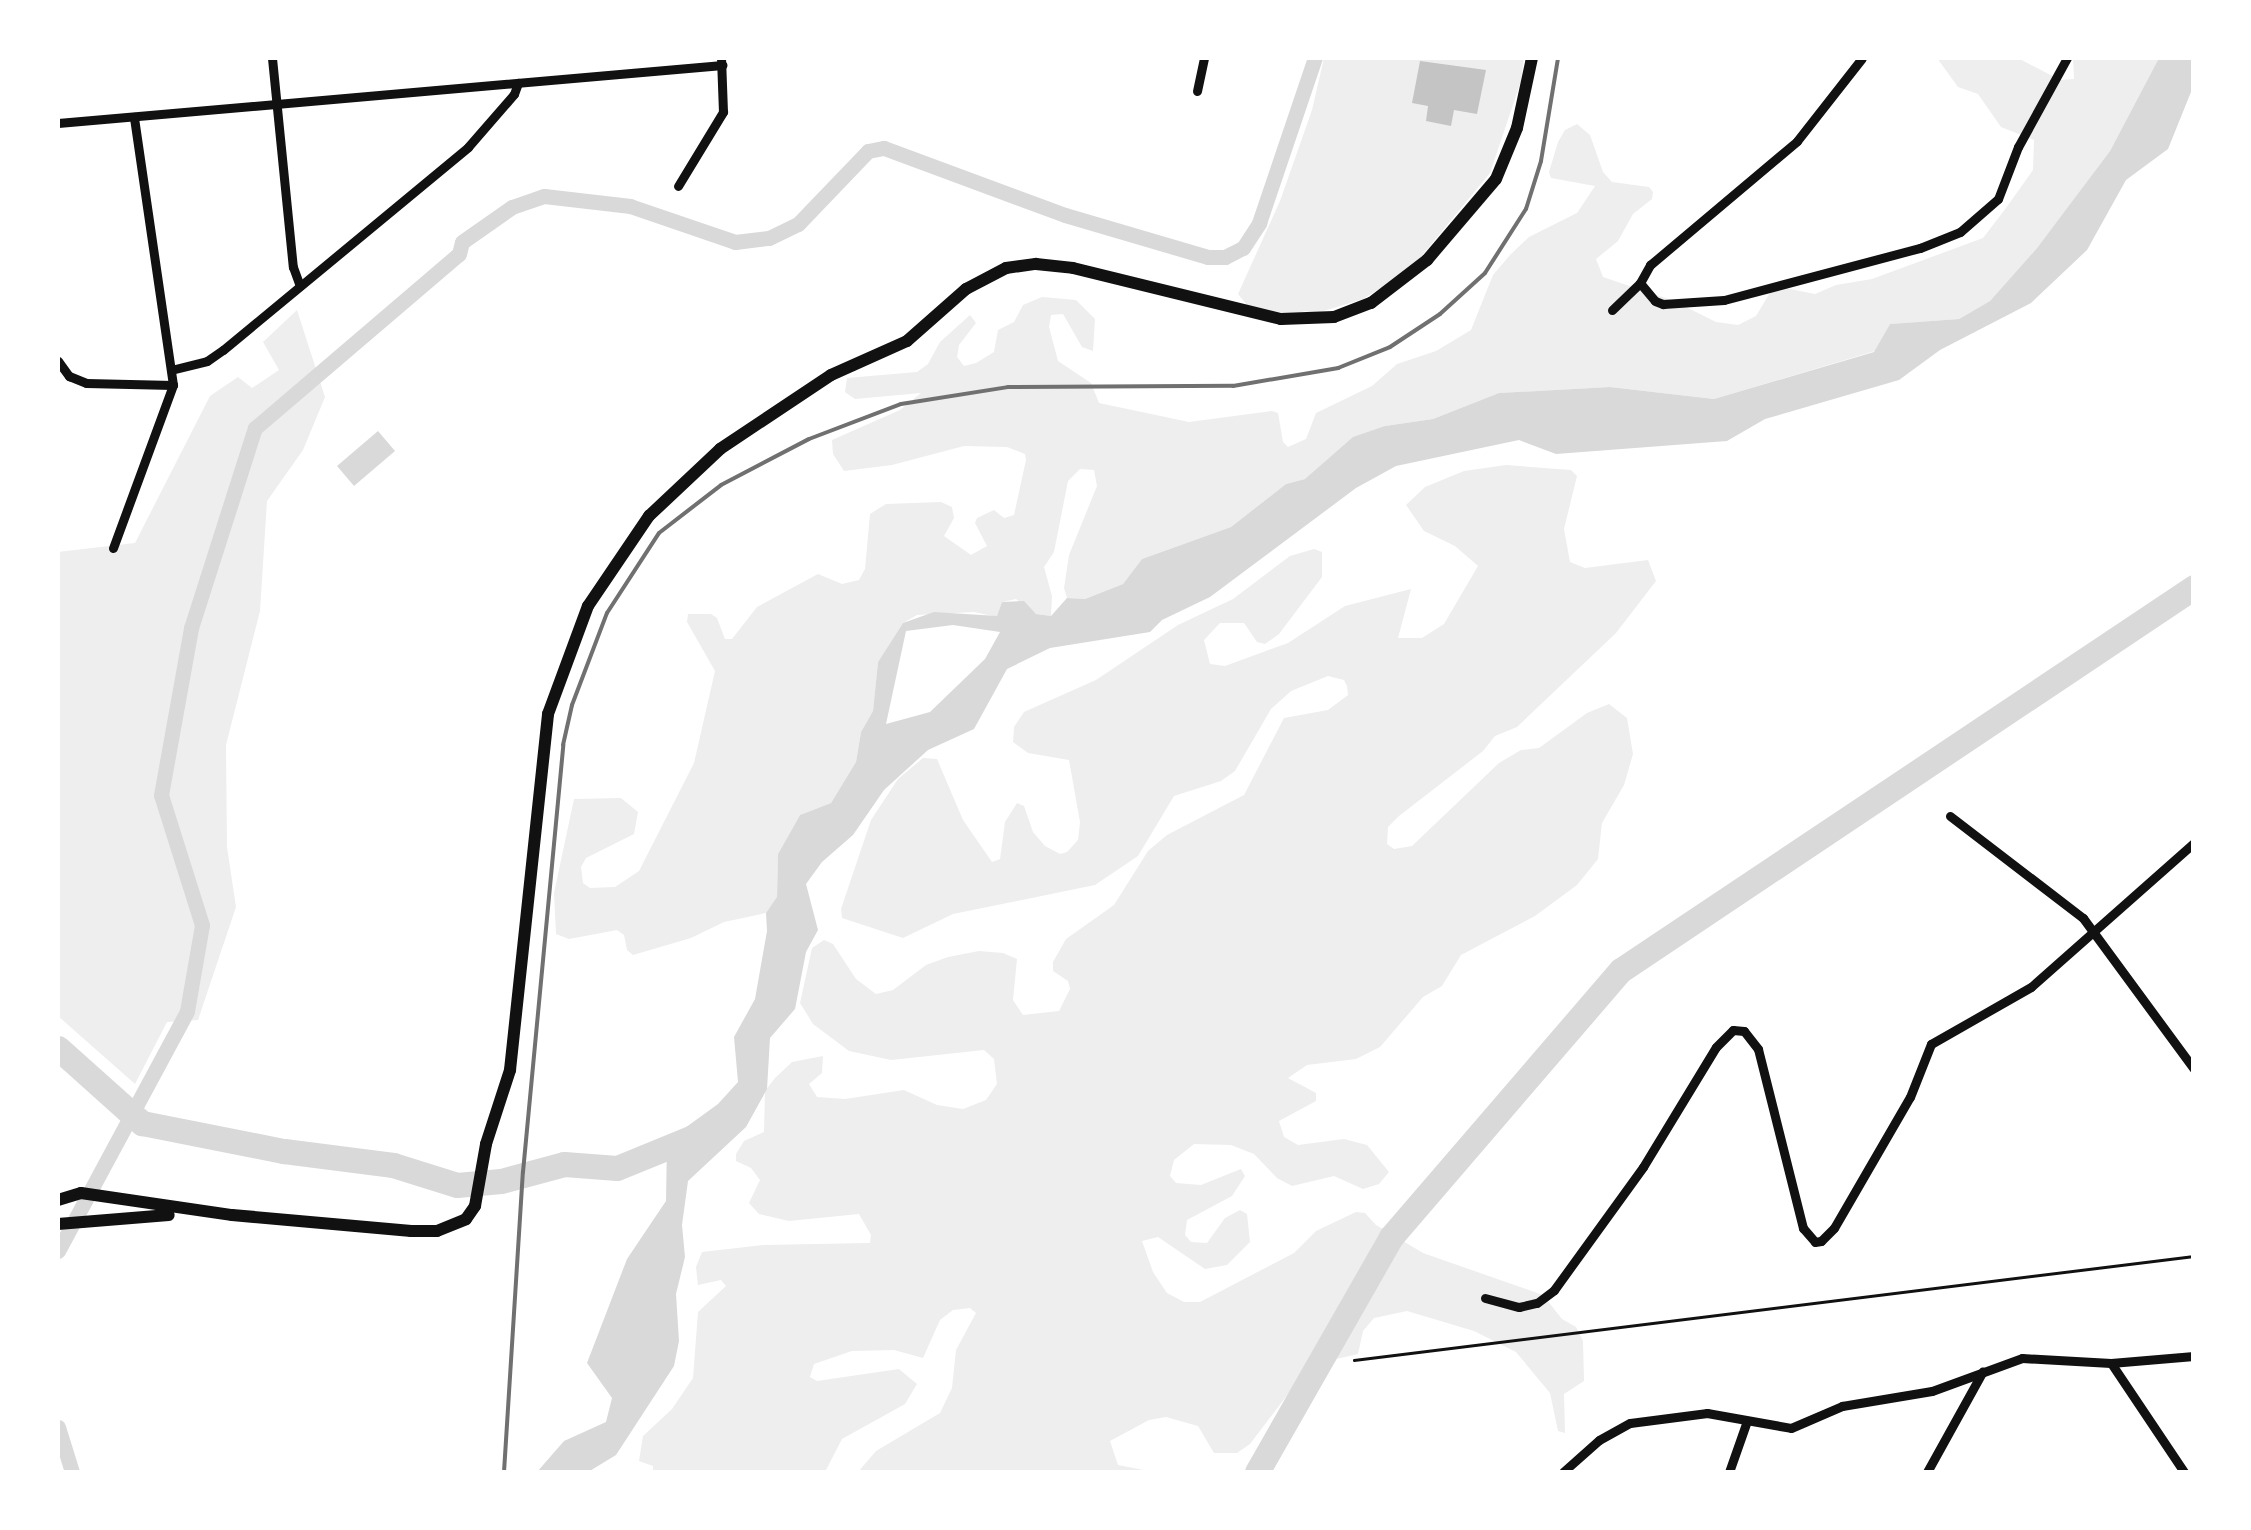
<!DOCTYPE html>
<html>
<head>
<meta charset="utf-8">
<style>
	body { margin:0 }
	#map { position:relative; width:2251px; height:1530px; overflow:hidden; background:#fff; font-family:"Roboto Condensed",sans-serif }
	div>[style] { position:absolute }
	.green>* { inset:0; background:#eee }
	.water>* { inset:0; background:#d9d9d9 }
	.canal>* { height:15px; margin:-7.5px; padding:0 7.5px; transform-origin:7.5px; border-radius:7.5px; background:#d9d9d9 }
	.river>* { height:25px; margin:-12.5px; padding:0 12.5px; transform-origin:12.5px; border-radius:12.5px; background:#d9d9d9 }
	.building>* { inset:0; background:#c4c4c4 }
	.path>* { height:2.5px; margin:-1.25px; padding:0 1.25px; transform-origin:1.25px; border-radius:1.25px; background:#111 }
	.minor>* { height:9px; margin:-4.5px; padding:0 4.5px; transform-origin:4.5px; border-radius:4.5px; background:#111 }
	.primary>* { height:12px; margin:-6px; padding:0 6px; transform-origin:6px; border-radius:6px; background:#111 }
	.rail>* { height:4px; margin:-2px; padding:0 2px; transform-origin:2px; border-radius:2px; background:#707070 }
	span { translate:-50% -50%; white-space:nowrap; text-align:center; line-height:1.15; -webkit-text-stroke:8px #fff; paint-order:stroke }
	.frame { position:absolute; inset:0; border:60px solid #fff; pointer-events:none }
</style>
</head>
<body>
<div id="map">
	<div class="green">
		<i style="clip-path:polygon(1324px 58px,1524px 58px,1521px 81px,1490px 173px,1410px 270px,1363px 299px,1317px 313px,1305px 311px,1292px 315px,1247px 305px,1238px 294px,1280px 201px,1312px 110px)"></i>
		<i style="clip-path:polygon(1937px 58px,2018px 58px,2060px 80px,2074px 79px,2073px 58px,2159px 58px,2110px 151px,2037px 248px,1990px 301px,1959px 319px,1890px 324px,1875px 351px,1714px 399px,1610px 387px,1499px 393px,1433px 419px,1385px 426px,1305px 479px,1286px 484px,1231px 527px,1142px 559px,1123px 584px,1085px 599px,1067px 598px,1064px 588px,1069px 555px,1097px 486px,1094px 470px,1080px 469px,1068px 481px,1054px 552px,1044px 567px,1052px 596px,1051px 616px,1036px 614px,1016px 599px,1002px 602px,997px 617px,974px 612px,917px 615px,903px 623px,878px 662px,873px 711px,861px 732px,856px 762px,831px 803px,800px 815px,778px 854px,777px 898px,766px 913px,724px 922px,691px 938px,633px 955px,627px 950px,624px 935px,617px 930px,569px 939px,556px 934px,554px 893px,574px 799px,621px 798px,638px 812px,634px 834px,586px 858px,581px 867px,583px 883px,590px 888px,615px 887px,639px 871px,694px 763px,715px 671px,687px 622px,688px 614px,711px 614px,717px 618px,725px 639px,732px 639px,757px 607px,818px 574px,842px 584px,859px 580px,865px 569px,870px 514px,886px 504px,941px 502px,952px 507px,954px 518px,944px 536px,971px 555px,987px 546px,975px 523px,977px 518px,994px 510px,1004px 518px,1014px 515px,1026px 460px,1025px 454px,1007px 447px,964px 446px,892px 465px,844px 471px,833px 454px,832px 440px,900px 410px,921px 393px,855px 399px,845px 392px,847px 378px,917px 372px,928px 364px,940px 342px,970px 315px,976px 323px,959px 345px,957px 357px,964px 366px,976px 363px,994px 352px,998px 330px,1014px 322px,1023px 305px,1042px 297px,1076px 300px,1095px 319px,1093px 351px,1082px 347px,1063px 314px,1051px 315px,1049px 327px,1058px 361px,1091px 383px,1099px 403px,1189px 422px,1272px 411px,1278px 413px,1283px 442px,1288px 447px,1306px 439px,1316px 413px,1372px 386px,1397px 364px,1436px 351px,1471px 330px,1493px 275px,1510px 255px,1529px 237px,1577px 213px,1595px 186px,1551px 178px,1549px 172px,1558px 142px,1565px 130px,1577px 124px,1590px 135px,1603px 172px,1612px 182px,1649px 187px,1653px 192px,1652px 199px,1633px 214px,1618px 241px,1596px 259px,1603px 277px,1674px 301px,1716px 322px,1738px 325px,1756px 316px,1771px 291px,1785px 288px,1815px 294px,1836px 285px,1872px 279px,1983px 238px,2006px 208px,2033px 170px,2034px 140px,2001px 127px,1978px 94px,1958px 87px)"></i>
		<i style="clip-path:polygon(297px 310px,325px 397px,303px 450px,267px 501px,260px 611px,226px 745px,227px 847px,236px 907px,198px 1020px,167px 1022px,135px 1084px,58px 1016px,58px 552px,135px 543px,210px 396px,238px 377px,252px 388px,279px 370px,263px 342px)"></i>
		<i style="clip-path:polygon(1506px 465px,1571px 470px,1577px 476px,1564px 529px,1570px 562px,1585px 568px,1648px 560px,1656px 581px,1616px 633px,1517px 727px,1495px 736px,1483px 751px,1399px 816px,1388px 827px,1387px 844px,1394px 849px,1412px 846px,1499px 763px,1521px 750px,1539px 748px,1587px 713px,1609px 704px,1627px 718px,1633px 754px,1624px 785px,1602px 823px,1598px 859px,1577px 885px,1535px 916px,1461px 955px,1442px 986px,1423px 997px,1380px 1047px,1356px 1059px,1307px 1065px,1288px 1078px,1316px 1093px,1316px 1101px,1279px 1121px,1284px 1137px,1298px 1145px,1344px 1139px,1367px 1145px,1389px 1172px,1379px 1184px,1363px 1189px,1334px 1176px,1292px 1186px,1277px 1178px,1254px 1154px,1231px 1145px,1194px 1144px,1174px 1160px,1170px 1176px,1176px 1183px,1201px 1185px,1241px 1169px,1245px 1176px,1232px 1196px,1187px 1220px,1185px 1235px,1191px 1242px,1207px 1243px,1225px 1218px,1240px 1210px,1247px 1214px,1250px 1242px,1227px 1265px,1205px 1269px,1158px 1237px,1142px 1241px,1153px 1272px,1167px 1293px,1184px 1302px,1200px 1302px,1294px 1253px,1316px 1231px,1356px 1212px,1365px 1213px,1376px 1225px,1423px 1253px,1543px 1295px,1562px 1319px,1576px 1327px,1583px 1341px,1584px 1381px,1564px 1394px,1565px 1433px,1558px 1431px,1550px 1393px,1516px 1352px,1474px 1331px,1407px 1311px,1374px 1318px,1363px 1331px,1358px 1354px,1310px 1365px,1250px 1444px,1237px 1453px,1214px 1453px,1198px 1426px,1166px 1417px,1149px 1420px,1110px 1441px,1118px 1465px,1154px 1472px,858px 1472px,876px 1451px,940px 1413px,952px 1388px,956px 1350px,976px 1313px,970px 1308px,953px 1310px,940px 1320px,923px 1358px,894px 1350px,852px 1351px,814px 1364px,810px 1377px,817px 1381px,899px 1369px,917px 1384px,905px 1404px,842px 1439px,825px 1472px,653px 1472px,653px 1466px,639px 1461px,643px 1436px,672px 1409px,693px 1378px,698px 1312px,726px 1286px,721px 1280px,698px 1285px,696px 1267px,702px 1252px,763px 1245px,870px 1243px,871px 1235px,859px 1214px,789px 1221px,759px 1214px,749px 1203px,760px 1180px,751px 1168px,736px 1161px,736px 1154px,744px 1141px,764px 1132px,765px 1091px,775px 1078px,792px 1062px,823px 1056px,822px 1073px,809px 1084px,817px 1097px,845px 1099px,904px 1090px,937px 1105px,963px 1109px,986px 1100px,997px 1084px,994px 1059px,984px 1050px,891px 1060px,849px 1051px,813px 1024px,800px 1003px,812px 948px,824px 940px,833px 944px,856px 979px,876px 994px,893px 990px,926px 965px,948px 957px,979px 951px,1003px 953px,1017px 959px,1013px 1000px,1023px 1015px,1059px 1011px,1070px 989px,1068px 981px,1053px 971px,1053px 962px,1066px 939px,1114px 905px,1148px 851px,1167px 835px,1244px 795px,1284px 718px,1328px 710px,1348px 695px,1347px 686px,1344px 680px,1328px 676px,1291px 691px,1271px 709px,1235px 771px,1221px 781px,1174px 796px,1138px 856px,1095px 885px,953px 914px,903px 938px,842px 918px,841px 909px,871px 820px,898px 779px,923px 758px,937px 759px,963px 820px,992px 862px,1000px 859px,1005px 822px,1017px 803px,1024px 806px,1033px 832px,1045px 846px,1060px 854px,1067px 852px,1078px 840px,1080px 822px,1069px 760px,1028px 753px,1013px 742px,1014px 727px,1024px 712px,1096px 680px,1178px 625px,1233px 599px,1290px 556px,1314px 549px,1322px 552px,1322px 577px,1279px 634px,1265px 644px,1257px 642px,1244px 623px,1220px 623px,1204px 640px,1210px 664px,1225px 666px,1288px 643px,1345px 606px,1411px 589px,1398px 638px,1422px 638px,1444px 624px,1478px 566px,1455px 546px,1424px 531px,1406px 505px,1425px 487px,1464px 471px)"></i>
	</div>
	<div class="water">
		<i style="clip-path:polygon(evenodd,2159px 58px,2193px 58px,2193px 87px,2168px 149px,2126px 180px,2087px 250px,2031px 303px,1940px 350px,1899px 380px,1765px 419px,1727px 441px,1556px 454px,1519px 440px,1396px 466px,1356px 488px,1210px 597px,1162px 620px,1150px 632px,1050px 648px,1007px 669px,974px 729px,928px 750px,884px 790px,853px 835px,822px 862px,806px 884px,818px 930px,806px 952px,795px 1009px,770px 1038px,767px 1089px,746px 1127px,688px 1181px,682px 1225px,685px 1257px,676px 1294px,679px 1341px,674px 1366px,616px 1455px,588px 1472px,537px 1472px,564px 1441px,606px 1422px,612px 1398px,587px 1363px,627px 1259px,666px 1201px,667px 1141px,718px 1104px,738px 1082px,734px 1037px,755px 999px,767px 931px,766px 913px,777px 897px,778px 854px,800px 815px,831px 803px,856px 762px,861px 732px,873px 711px,878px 662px,903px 623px,934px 612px,997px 616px,1002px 602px,1024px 601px,1036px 614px,1051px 616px,1067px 598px,1085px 599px,1123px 584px,1142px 559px,1231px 527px,1286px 484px,1305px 479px,1353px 437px,1385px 426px,1433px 419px,1499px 393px,1610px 387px,1714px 399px,1874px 352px,1890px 324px,1959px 319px,1990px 301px,2037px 248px,2110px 151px,2159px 58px,953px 625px,1000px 632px,985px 659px,930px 712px,886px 724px,906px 631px,953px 625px)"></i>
		<i style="clip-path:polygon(378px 431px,395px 451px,354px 486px,337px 466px)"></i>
	</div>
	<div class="canal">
		<i style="left:58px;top:1251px;width:272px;rotate:-61.7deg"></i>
		<i style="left:187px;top:1011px;width:87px;rotate:-80.1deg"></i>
		<i style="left:202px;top:925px;width:136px;rotate:-107.5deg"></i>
		<i style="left:161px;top:795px;width:170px;rotate:-79.8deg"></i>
		<i style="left:191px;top:628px;width:210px;rotate:-72.3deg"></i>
		<i style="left:255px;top:428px;width:268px;rotate:-40.5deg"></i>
		<i style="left:459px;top:254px;width:12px;rotate:-76deg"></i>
		<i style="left:462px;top:242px;width:61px;rotate:-35deg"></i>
		<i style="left:512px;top:207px;width:34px;rotate:-19deg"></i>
		<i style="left:544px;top:196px;width:87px;rotate:6.6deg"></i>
		<i style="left:630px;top:206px;width:111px;rotate:18.9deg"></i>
		<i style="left:735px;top:242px;width:34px;rotate:-7deg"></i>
		<i style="left:769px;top:238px;width:32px;rotate:-26deg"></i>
		<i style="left:798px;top:224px;width:101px;rotate:-46.2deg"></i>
		<i style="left:868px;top:151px;width:16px;rotate:-11deg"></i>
		<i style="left:884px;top:148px;width:193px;rotate:20.3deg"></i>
		<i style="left:1065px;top:215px;width:149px;rotate:16.4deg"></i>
		<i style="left:1208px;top:257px;width:17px"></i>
		<i style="left:1225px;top:257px;width:20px;rotate:-27deg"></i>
		<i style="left:1243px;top:248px;width:30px;rotate:-57deg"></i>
		<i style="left:1259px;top:223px;width:174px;rotate:-71.3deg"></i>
		<i style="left:58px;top:1427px;width:47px;rotate:72.7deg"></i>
	</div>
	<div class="river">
		<i style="left:58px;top:1048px;width:113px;rotate:41.8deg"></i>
		<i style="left:142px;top:1123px;width:145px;rotate:11.2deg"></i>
		<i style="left:284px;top:1151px;width:110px;rotate:7.3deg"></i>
		<i style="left:393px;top:1165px;width:67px;rotate:17.4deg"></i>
		<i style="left:457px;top:1185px;width:44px;rotate:-5.2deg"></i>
		<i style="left:501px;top:1181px;width:65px;rotate:-15.1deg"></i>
		<i style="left:564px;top:1164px;width:53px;rotate:4.3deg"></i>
		<i style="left:617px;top:1168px;width:87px;rotate:-22.2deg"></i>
		<i style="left:1257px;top:1472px;width:271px;rotate:-60.3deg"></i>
		<i style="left:1391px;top:1237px;width:352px;rotate:-49.3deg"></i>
		<i style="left:1621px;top:970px;width:689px;rotate:-33.76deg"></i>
	</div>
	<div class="building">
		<i style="clip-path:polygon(1420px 61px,1486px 70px,1477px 114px,1454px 110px,1451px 126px,1426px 121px,1428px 106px,1412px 103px)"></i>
	</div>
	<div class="path">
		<i style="left:1354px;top:1360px;width:846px;rotate:-7.06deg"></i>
	</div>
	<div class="minor">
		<i style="left:272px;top:58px;width:210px;rotate:84.3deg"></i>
		<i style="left:293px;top:267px;width:20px;rotate:70deg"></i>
		<i style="left:1197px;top:91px;width:34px;rotate:-78deg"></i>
		<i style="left:58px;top:123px;width:667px;rotate:-4.99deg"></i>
		<i style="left:678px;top:186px;width:87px;rotate:-58.7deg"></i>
		<i style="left:723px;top:112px;width:54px;rotate:-92.1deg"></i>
		<i style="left:1640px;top:283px;width:23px;rotate:50deg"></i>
		<i style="left:1655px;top:301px;width:9px;rotate:21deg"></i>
		<i style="left:1663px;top:304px;width:61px;rotate:-3.8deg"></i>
		<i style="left:1724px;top:300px;width:203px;rotate:-14.9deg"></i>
		<i style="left:1920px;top:248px;width:43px;rotate:-21.8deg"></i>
		<i style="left:1960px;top:232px;width:50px;rotate:-41deg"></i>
		<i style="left:1998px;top:199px;width:56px;rotate:-69deg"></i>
		<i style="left:2018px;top:147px;width:102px;rotate:-61.2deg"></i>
		<i style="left:1612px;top:310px;width:39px;rotate:-44deg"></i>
		<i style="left:1640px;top:283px;width:21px;rotate:-61deg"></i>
		<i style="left:1650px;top:265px;width:192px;rotate:-40.1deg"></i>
		<i style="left:1797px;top:141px;width:105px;rotate:-51.9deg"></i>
		<i style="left:58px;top:361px;width:19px;rotate:54deg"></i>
		<i style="left:69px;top:376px;width:18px;rotate:22deg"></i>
		<i style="left:86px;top:383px;width:87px;rotate:1.3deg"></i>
		<i style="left:171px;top:370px;width:37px;rotate:-14deg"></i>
		<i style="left:207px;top:361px;width:19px;rotate:-35deg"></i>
		<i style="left:223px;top:350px;width:318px;rotate:-39.6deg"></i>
		<i style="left:468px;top:147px;width:70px;rotate:-49deg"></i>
		<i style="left:514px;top:94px;width:12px;rotate:-70deg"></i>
		<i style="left:113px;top:548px;width:174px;rotate:-69.8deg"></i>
		<i style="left:173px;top:385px;width:271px;rotate:-98.3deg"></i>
		<i style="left:1950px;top:816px;width:168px;rotate:37.5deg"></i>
		<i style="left:2083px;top:918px;width:187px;rotate:53.7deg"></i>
		<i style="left:1485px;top:1298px;width:35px;rotate:15deg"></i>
		<i style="left:1519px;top:1307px;width:18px;rotate:-13deg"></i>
		<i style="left:1537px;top:1303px;width:21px;rotate:-37deg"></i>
		<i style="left:1554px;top:1290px;width:152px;rotate:-54.1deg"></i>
		<i style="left:1643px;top:1167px;width:140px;rotate:-58.7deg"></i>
		<i style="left:1716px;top:1047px;width:24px;rotate:-45deg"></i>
		<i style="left:1733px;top:1030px;width:11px;rotate:5deg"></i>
		<i style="left:1744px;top:1031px;width:23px;rotate:52deg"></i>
		<i style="left:1758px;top:1049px;width:185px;rotate:75.9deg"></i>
		<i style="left:1803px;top:1228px;width:18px;rotate:49deg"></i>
		<i style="left:1815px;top:1242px;width:6px;rotate:-9deg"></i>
		<i style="left:1821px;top:1241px;width:18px;rotate:-45deg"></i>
		<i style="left:1834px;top:1228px;width:151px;rotate:-59.9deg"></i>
		<i style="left:1910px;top:1097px;width:57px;rotate:-68.4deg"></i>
		<i style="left:1931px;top:1044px;width:115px;rotate:-29.7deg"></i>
		<i style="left:2031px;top:987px;width:217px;rotate:-41.5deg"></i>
		<i style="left:2111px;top:1363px;width:131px;rotate:56.2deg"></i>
		<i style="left:1563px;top:1472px;width:48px;rotate:-41.6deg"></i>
		<i style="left:1599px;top:1440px;width:35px;rotate:-29deg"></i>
		<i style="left:1630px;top:1423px;width:78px;rotate:-7.4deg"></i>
		<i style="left:1707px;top:1413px;width:85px;rotate:10.1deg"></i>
		<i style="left:1791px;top:1428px;width:56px;rotate:-23.3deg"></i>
		<i style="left:1842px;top:1406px;width:91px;rotate:-9.5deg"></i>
		<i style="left:1932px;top:1391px;width:96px;rotate:-20.1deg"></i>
		<i style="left:2022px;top:1358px;width:89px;rotate:3.2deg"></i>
		<i style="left:2111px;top:1363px;width:83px;rotate:-4.8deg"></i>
		<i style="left:1729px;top:1472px;width:54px;rotate:-70.6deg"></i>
		<i style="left:1927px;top:1472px;width:115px;rotate:-61deg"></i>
	</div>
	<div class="primary">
		<i style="left:58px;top:1200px;width:24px;rotate:-17deg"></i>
		<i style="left:81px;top:1193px;width:153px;rotate:8.3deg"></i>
		<i style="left:232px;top:1215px;width:180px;rotate:5.1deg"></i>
		<i style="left:411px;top:1231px;width:26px"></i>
		<i style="left:437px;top:1231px;width:31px;rotate:-22deg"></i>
		<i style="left:466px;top:1219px;width:16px;rotate:-55deg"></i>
		<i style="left:475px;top:1206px;width:63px;rotate:-79.9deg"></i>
		<i style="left:486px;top:1144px;width:78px;rotate:-72deg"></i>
		<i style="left:510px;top:1070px;width:358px;rotate:-83.9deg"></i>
		<i style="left:548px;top:714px;width:115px;rotate:-69.7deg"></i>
		<i style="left:588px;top:606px;width:109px;rotate:-55.9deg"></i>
		<i style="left:649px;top:516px;width:98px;rotate:-43.3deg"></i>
		<i style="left:720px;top:449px;width:133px;rotate:-33.7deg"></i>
		<i style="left:831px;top:375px;width:83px;rotate:-24.1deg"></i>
		<i style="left:907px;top:341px;width:79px;rotate:-41.4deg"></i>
		<i style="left:966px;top:289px;width:45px;rotate:-27.7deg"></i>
		<i style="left:1006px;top:268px;width:30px;rotate:-8deg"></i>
		<i style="left:1036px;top:264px;width:37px;rotate:6deg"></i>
		<i style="left:1073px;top:268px;width:214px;rotate:13.8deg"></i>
		<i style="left:1281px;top:319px;width:53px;rotate:-2.2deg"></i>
		<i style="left:1334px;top:317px;width:40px;rotate:-21deg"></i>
		<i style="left:1371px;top:303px;width:71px;rotate:-37.5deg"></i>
		<i style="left:1427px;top:260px;width:106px;rotate:-49.6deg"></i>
		<i style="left:1496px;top:179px;width:55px;rotate:-67.6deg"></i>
		<i style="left:1517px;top:128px;width:72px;rotate:-77.9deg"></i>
		<i style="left:58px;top:1224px;width:111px;rotate:-4.6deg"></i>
	</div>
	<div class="rail">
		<i style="left:504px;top:1472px;width:301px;rotate:-86.4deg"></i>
		<i style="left:523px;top:1172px;width:429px;rotate:-84.6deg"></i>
		<i style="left:563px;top:745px;width:41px;rotate:-77.3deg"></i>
		<i style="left:572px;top:705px;width:98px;rotate:-69.2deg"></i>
		<i style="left:607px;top:613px;width:95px;rotate:-57deg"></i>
		<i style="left:659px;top:533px;width:78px;rotate:-37.7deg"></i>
		<i style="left:721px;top:485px;width:99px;rotate:-27.6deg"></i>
		<i style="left:809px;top:439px;width:98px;rotate:-20.8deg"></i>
		<i style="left:901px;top:404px;width:108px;rotate:-9deg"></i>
		<i style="left:1008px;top:387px;width:225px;rotate:-0.3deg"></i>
		<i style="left:1233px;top:386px;width:107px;rotate:-9.7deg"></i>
		<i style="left:1338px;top:368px;width:56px;rotate:-22deg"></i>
		<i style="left:1390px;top:347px;width:60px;rotate:-33.4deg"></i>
		<i style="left:1440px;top:314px;width:61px;rotate:-42.3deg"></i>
		<i style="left:1485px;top:273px;width:76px;rotate:-57.4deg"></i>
		<i style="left:1526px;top:209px;width:50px;rotate:-72.6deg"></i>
		<i style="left:1541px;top:161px;width:104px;rotate:-80.6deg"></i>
	</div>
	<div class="frame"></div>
</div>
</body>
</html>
